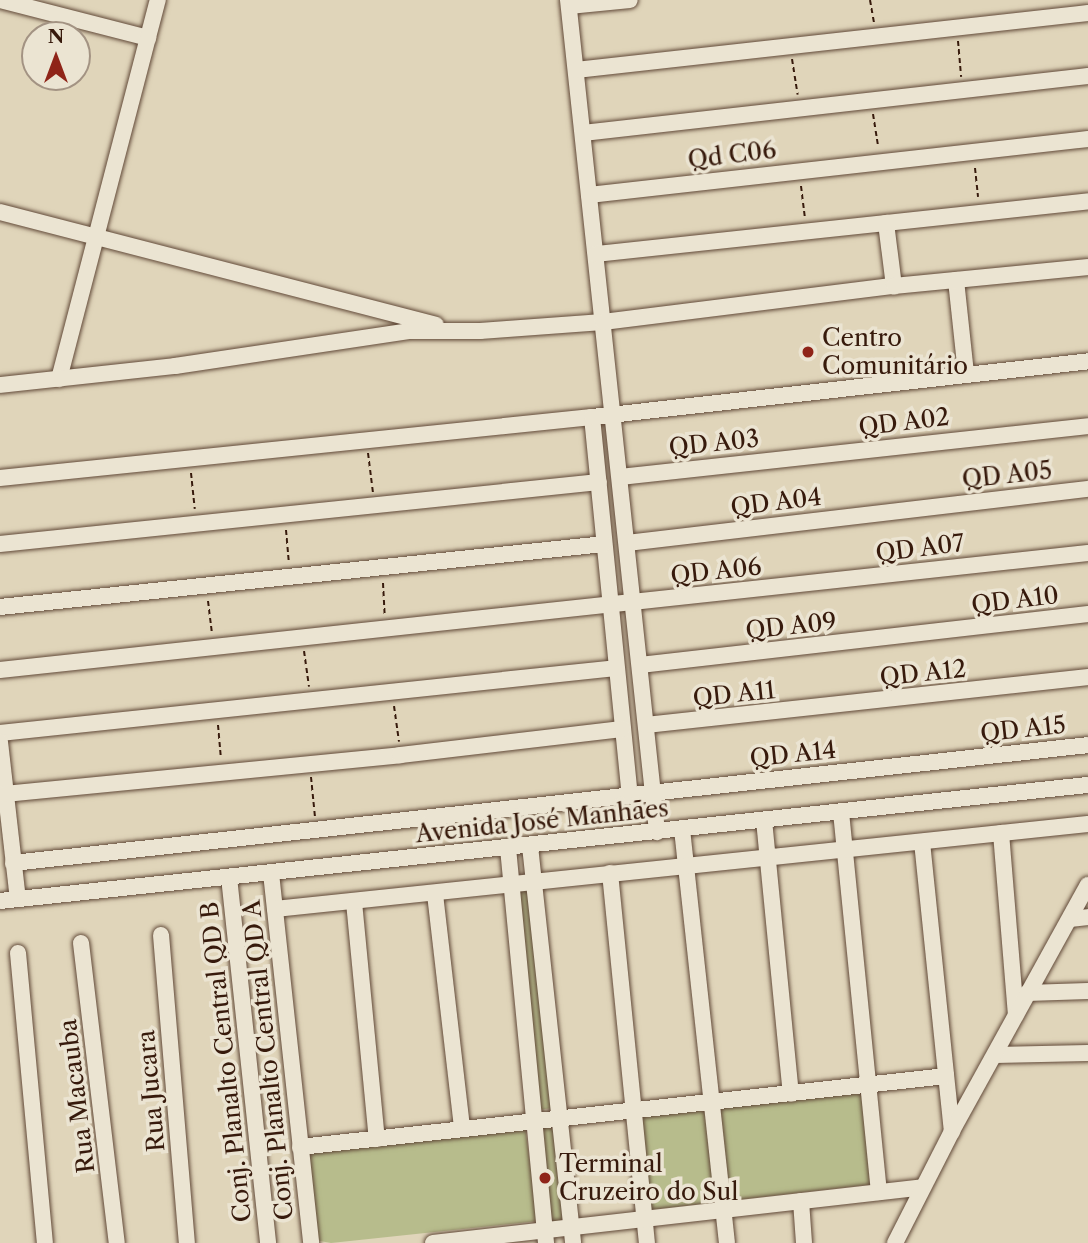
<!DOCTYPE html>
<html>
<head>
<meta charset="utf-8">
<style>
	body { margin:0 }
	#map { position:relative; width:1088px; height:1243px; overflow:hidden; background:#e0d5ba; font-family:"Libre Caslon Text",serif }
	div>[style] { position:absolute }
	.green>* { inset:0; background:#b7bc8c }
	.path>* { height:2px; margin-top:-1px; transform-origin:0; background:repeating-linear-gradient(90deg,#371a0c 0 5px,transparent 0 8.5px) }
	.roads { filter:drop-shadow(0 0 2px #614938) drop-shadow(0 0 2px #614938) }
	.minor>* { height:16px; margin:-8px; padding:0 8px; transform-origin:8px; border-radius:8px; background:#ebe4d2 }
	.dots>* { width:19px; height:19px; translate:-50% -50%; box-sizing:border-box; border:4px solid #ebe4d2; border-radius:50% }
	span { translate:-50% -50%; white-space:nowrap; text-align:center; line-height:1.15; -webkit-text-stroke:7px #ebe4d2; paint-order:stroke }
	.street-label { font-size:24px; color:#371a0c }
	.poi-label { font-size:24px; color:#371a0c }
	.left { translate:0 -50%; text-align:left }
	.north { position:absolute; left:21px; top:21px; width:70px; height:70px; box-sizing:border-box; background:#ebe4d2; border:2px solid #a39383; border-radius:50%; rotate:0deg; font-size:19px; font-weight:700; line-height:28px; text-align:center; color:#371a0c }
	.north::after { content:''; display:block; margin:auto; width:24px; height:32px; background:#8f2418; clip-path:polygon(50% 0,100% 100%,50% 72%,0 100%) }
</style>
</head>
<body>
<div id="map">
	<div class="green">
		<i style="clip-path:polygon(532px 888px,553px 1108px,537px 1110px,516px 890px)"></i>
		<i style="clip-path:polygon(864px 1089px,875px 1184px,649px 1210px,638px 1114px)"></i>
		<i style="clip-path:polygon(556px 1122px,566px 1224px,549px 1225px,539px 1124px)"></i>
		<i style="clip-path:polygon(525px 1127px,538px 1221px,331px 1243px,320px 1241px,316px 1235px,308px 1151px)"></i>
	</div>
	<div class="path">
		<i style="left:870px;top:0;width:23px;rotate:80deg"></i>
		<i style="left:958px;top:41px;width:36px;rotate:85deg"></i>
		<i style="left:792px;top:59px;width:36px;rotate:81deg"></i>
		<i style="left:873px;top:114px;width:33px;rotate:81deg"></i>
		<i style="left:975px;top:168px;width:29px;rotate:84deg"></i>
		<i style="left:801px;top:186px;width:33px;rotate:83deg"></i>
		<i style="left:368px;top:453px;width:40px;rotate:82.9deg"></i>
		<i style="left:191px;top:473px;width:36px;rotate:84deg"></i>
		<i style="left:286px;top:530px;width:33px;rotate:85deg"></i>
		<i style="left:383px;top:583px;width:33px;rotate:87deg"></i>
		<i style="left:208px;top:601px;width:32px;rotate:83deg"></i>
		<i style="left:304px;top:651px;width:36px;rotate:82deg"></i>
		<i style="left:394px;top:706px;width:36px;rotate:82deg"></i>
		<i style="left:218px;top:725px;width:32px;rotate:85deg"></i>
		<i style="left:311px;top:777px;width:40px;rotate:84.3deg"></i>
	</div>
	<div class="roads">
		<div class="minor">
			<i style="left:0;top:0;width:153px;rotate:14.4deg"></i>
			<i style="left:568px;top:0;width:837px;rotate:83.89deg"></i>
			<i style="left:569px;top:6px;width:61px;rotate:-5.6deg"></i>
			<i style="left:576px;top:70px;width:515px;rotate:-6.35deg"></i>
			<i style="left:583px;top:133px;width:508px;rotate:-6.44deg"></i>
			<i style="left:589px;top:195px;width:502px;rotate:-6.4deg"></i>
			<i style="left:0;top:212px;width:450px;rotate:14.5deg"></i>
			<i style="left:886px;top:223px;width:64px;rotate:82.8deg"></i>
			<i style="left:596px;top:254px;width:495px;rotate:-6.1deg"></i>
			<i style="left:956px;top:280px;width:95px;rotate:83.9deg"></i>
			<i style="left:59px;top:379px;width:392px;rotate:-75.4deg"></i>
			<i style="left:0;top:385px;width:176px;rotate:-6.2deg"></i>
			<i style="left:175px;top:366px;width:238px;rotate:-8.5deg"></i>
			<i style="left:410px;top:331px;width:70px"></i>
			<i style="left:480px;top:331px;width:123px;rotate:-4.2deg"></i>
			<i style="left:603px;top:322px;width:293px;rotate:-7.1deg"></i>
			<i style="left:894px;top:286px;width:195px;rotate:-5.6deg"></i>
			<i style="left:592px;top:417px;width:381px;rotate:84.3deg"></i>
			<i style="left:620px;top:477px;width:471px;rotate:-6.2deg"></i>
			<i style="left:0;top:478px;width:595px;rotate:-5.88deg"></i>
			<i style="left:592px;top:417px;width:499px;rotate:-6.4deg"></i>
			<i style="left:627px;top:543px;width:464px;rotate:-6.7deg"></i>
			<i style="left:0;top:544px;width:602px;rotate:-5.91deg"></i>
			<i style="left:0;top:607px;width:607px;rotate:-5.95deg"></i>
			<i style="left:640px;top:665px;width:451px;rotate:-6.5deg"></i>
			<i style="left:0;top:670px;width:1094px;rotate:-6.14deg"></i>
			<i style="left:646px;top:725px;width:445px;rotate:-6.2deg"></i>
			<i style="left:0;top:733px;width:619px;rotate:-6.02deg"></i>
			<i style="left:0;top:742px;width:158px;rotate:83.5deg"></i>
			<i style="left:5px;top:794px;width:397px;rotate:-5.6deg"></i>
			<i style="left:400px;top:755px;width:224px;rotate:-6.7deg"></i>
			<i style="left:841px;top:812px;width:382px;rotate:84.3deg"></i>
			<i style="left:764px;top:820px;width:275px;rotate:84.4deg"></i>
			<i style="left:682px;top:829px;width:416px;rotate:83.8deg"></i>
			<i style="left:1001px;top:833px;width:182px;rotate:85.3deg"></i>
			<i style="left:922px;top:842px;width:291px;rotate:84.1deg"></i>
			<i style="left:530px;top:846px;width:399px;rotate:83.8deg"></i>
			<i style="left:508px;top:848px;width:397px;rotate:84.5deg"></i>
			<i style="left:13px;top:863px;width:1081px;rotate:-6.26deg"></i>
			<i style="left:271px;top:873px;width:372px;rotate:83.8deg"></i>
			<i style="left:610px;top:873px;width:372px;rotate:84.3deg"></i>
			<i style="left:229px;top:877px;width:368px;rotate:83.9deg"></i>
			<i style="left:435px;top:894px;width:236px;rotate:83.4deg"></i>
			<i style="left:0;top:901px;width:1094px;rotate:-6.09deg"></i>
			<i style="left:354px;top:902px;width:238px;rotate:84.5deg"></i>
			<i style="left:275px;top:909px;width:817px;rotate:-5.97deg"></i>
			<i style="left:1070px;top:919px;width:18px;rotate:-6deg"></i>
			<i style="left:161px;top:935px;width:309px;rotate:85.2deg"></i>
			<i style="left:81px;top:943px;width:302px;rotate:83.2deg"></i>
			<i style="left:18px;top:953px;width:291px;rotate:84.7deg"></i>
			<i style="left:1027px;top:993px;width:61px;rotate:-1.9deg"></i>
			<i style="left:995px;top:1055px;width:93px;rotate:-1.2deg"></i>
			<i style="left:300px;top:1147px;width:650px;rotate:-6.27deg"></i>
			<i style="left:801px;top:1201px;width:42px;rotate:85.9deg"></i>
			<i style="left:433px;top:1243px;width:493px;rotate:-6.5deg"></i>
			<i style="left:895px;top:1243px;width:126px;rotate:-63deg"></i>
			<i style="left:952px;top:1131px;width:281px;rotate:-61.1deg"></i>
		</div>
	</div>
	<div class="dots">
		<i style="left:808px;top:352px;background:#8f2418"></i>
		<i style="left:545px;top:1178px;background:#8f2418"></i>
	</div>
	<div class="street-label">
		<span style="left:732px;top:155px;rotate:-7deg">Qd C06</span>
		<span style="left:904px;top:422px;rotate:-7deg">QD A02</span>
		<span style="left:714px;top:443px;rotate:-6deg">QD A03</span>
		<span style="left:1007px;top:475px;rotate:-6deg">QD A05</span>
		<span style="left:776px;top:502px;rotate:-7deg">QD A04</span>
		<span style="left:920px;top:548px;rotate:-7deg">QD A07</span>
		<span style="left:716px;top:571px;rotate:-6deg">QD A06</span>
		<span style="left:1015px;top:600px;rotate:-7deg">QD A10</span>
		<span style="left:791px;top:626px;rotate:-6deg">QD A09</span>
		<span style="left:923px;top:673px;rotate:-6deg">QD A12</span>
		<span style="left:734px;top:694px;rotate:-6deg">QD A11</span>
		<span style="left:1023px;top:729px;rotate:-6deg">QD A15</span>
		<span style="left:793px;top:754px;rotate:-6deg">QD A14</span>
		<span style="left:542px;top:821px;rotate:-6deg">Avenida José Manhães</span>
		<span style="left:268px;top:1060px;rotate:-96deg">Conj. Planalto Central QD A</span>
		<span style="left:226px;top:1062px;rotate:-96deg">Conj. Planalto Central QD B</span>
		<span style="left:151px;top:1091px;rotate:-95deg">Rua Jucara</span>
		<span style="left:77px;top:1096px;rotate:-97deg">Rua Macauba</span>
	</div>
	<div class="poi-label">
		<span class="left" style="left:822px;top:352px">Centro<br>Comunitário</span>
		<span class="left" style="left:559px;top:1178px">Terminal<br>Cruzeiro do Sul</span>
	</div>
	<div class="north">N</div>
</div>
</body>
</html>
